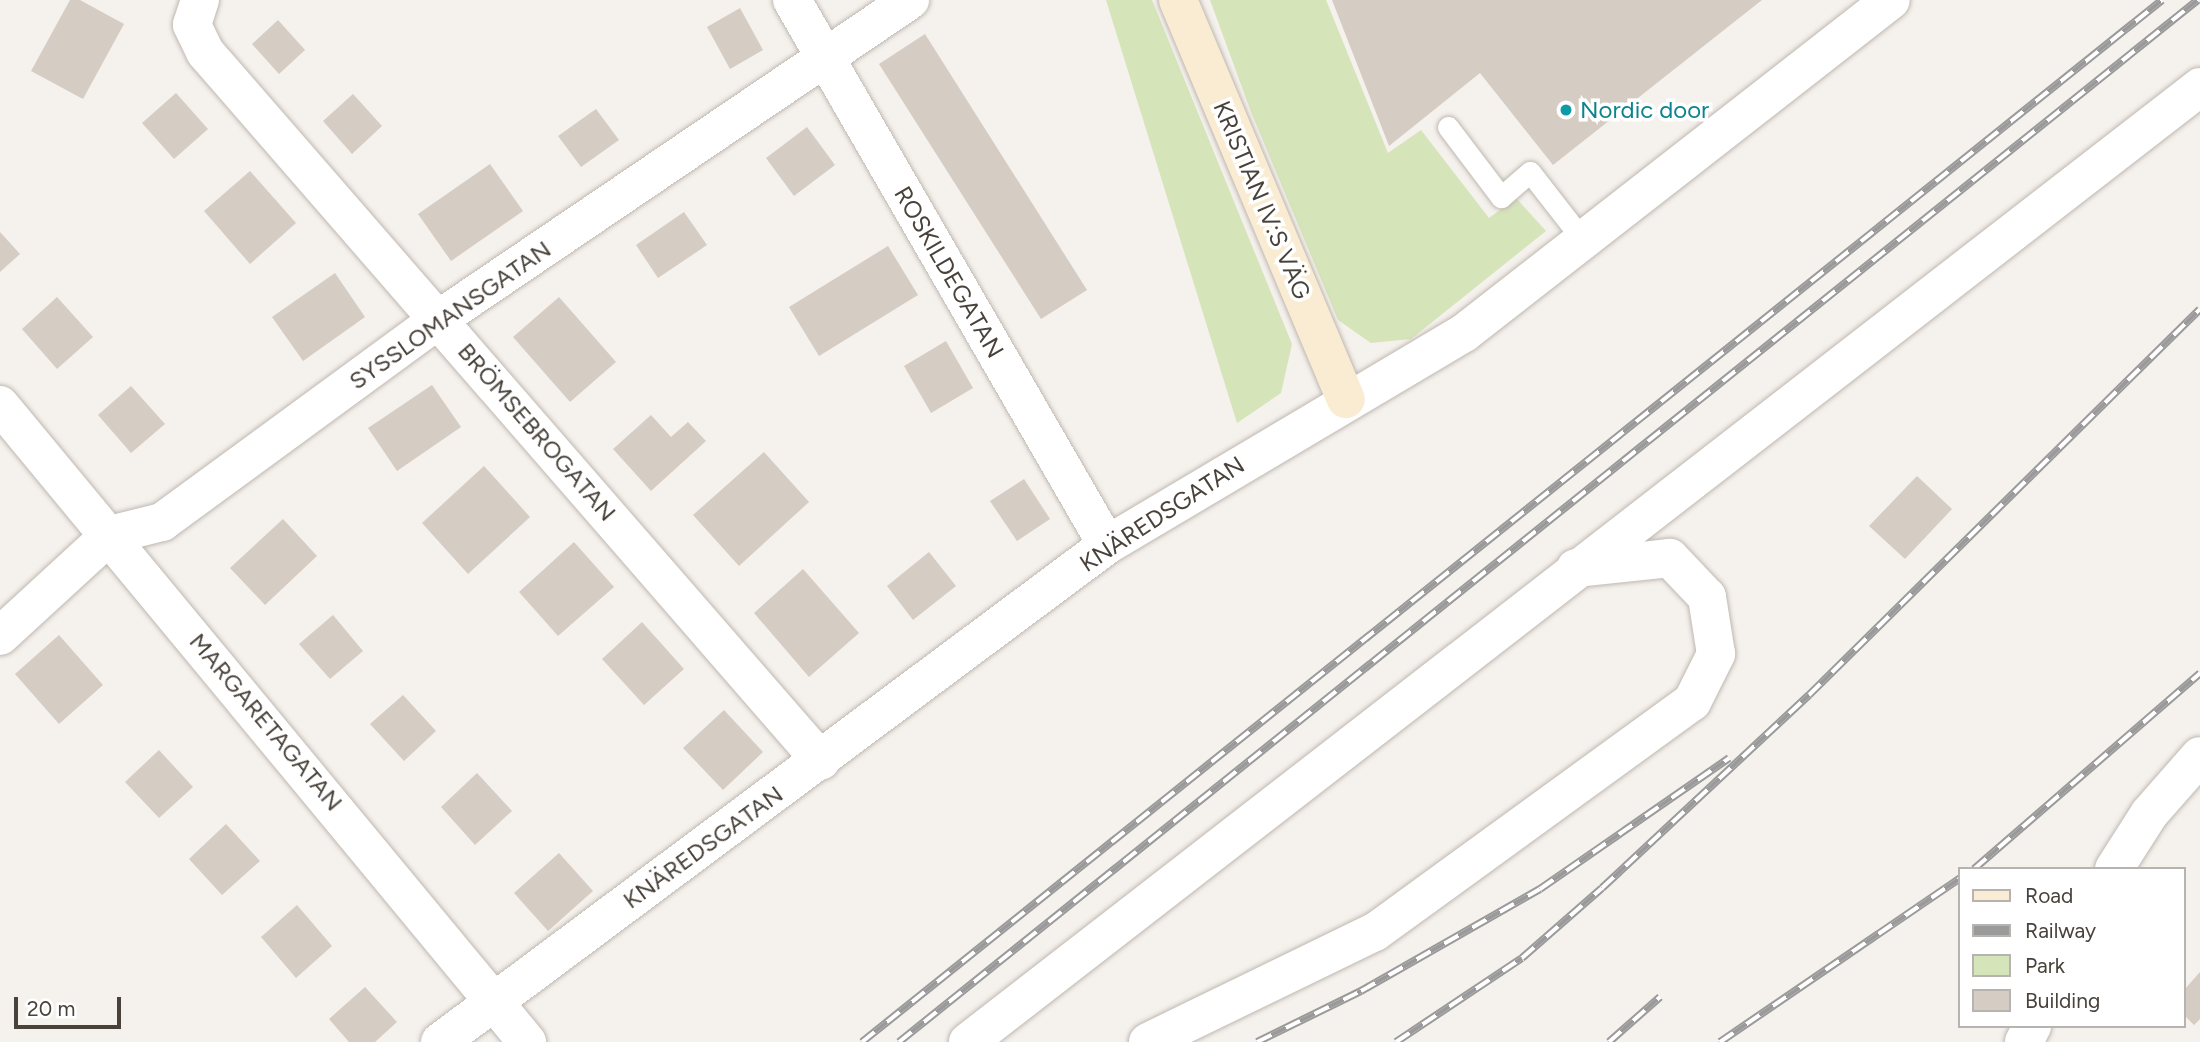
<!DOCTYPE html>
<html>
<head>
<meta charset="utf-8">
<style>
	body { margin:0 }
	#map { position:relative; width:2200px; height:1042px; overflow:hidden; background:#f5f1ed; font-family:Figtree,sans-serif }
	div>[style] { position:absolute }
	.green>* { inset:0; background:#d6e4ba }
	.building>* { inset:0; background:#d5ccc3 }
	.roads { filter:drop-shadow(0 0 2px #bfb8b0) drop-shadow(0 0 2px #bfb8b0) }
	.lane>* { height:21px; margin:-10.5px; padding:0 10.5px; transform-origin:10.5px; border-radius:10.5px; background:#fff }
	.street>* { height:38px; margin:-19px; padding:0 19px; transform-origin:19px; border-radius:19px; background:#fff }
	.secondary>* { height:38px; margin:-19px; padding:0 19px; transform-origin:19px; border-radius:19px; background:#faecd2 }
	.rail>* { height:8px; margin-top:-4px; transform-origin:0; background:repeating-linear-gradient(90deg,#fff 0 16px,#9a9a9a 0 32px); box-sizing:border-box; border-block:2px solid #9a9a9a }
	.dots>* { width:19px; height:19px; translate:-50% -50%; box-sizing:border-box; border:4px solid #fff; border-radius:50% }
	span { translate:-50% -50%; white-space:nowrap; text-align:center; line-height:1.15; -webkit-text-stroke:7px #fff; paint-order:stroke }
	.culture-label { font-size:24px; color:#0d838f }
	.left { translate:0 -50%; text-align:left }
	.street-label { font-size:24px; color:#49423b }
	.legend { position:absolute; left:1958px; top:867px; width:228px; height:161px; box-sizing:border-box; background:#fff; border:2px solid #b6b3b1; margin:0; padding:9px 12px; list-style:none; font-size:21px; color:#49423b }
	.legend li { display:flex; align-items:center; gap:14px; height:35px }
	.legend b { width:35px; border:2px solid #b6b3b1 }
	.scale { position:absolute; left:14px; top:997px; width:107px; height:32px; box-sizing:border-box; border:4px solid #49423b; border-top:0; padding-left:9px; font-size:21px; line-height:24px; white-space:nowrap; color:#49423b; -webkit-text-stroke:5px #fff; paint-order:stroke }
</style>
</head>
<body>
<div id="map">
	<div class="green">
		<i style="clip-path:polygon(1106px 0,1152px 0,1292px 344px,1281px 393px,1237px 423px)"></i>
		<i style="clip-path:polygon(1210px 0,1326px 0,1388px 153px,1421px 130px,1489px 218px,1516px 198px,1546px 231px,1411px 339px,1371px 343px,1338px 320px,1251px 112px)"></i>
	</div>
	<div class="building">
		<i style="clip-path:polygon(70px 0,80px 0,124px 24px,83px 99px,31px 71px)"></i>
		<i style="clip-path:polygon(1332px 0,1762px 0,1553px 165px,1480px 73px,1389px 146px)"></i>
		<i style="clip-path:polygon(740px 8px,763px 50px,730px 69px,707px 27px)"></i>
		<i style="clip-path:polygon(278px 20px,305px 50px,279px 74px,252px 44px)"></i>
		<i style="clip-path:polygon(925px 34px,1087px 290px,1041px 319px,879px 64px)"></i>
		<i style="clip-path:polygon(176px 93px,208px 129px,174px 159px,142px 123px)"></i>
		<i style="clip-path:polygon(353px 94px,382px 126px,352px 154px,323px 121px)"></i>
		<i style="clip-path:polygon(596px 109px,619px 140px,581px 167px,558px 136px)"></i>
		<i style="clip-path:polygon(807px 127px,835px 165px,794px 196px,766px 158px)"></i>
		<i style="clip-path:polygon(490px 164px,523px 211px,451px 261px,418px 214px)"></i>
		<i style="clip-path:polygon(250px 171px,296px 223px,250px 264px,204px 211px)"></i>
		<i style="clip-path:polygon(684px 212px,707px 245px,658px 278px,636px 245px)"></i>
		<i style="clip-path:polygon(0 232px,20px 254px,0 272px)"></i>
		<i style="clip-path:polygon(888px 246px,918px 295px,819px 356px,789px 307px)"></i>
		<i style="clip-path:polygon(335px 273px,365px 317px,303px 361px,272px 317px)"></i>
		<i style="clip-path:polygon(57px 297px,93px 337px,57px 369px,22px 329px)"></i>
		<i style="clip-path:polygon(559px 297px,616px 362px,570px 402px,513px 337px)"></i>
		<i style="clip-path:polygon(946px 341px,973px 388px,931px 413px,904px 366px)"></i>
		<i style="clip-path:polygon(432px 385px,461px 427px,397px 471px,368px 428px)"></i>
		<i style="clip-path:polygon(131px 386px,165px 424px,131px 453px,98px 415px)"></i>
		<i style="clip-path:polygon(651px 415px,671px 437px,688px 422px,706px 441px,651px 491px,613px 449px)"></i>
		<i style="clip-path:polygon(764px 452px,809px 502px,739px 566px,693px 515px)"></i>
		<i style="clip-path:polygon(484px 466px,530px 517px,468px 574px,422px 523px)"></i>
		<i style="clip-path:polygon(1917px 476px,1952px 509px,1905px 559px,1869px 526px)"></i>
		<i style="clip-path:polygon(1024px 479px,1050px 519px,1017px 541px,990px 501px)"></i>
		<i style="clip-path:polygon(283px 519px,317px 556px,265px 605px,230px 568px)"></i>
		<i style="clip-path:polygon(574px 542px,614px 587px,558px 636px,519px 592px)"></i>
		<i style="clip-path:polygon(929px 552px,956px 586px,913px 620px,887px 586px)"></i>
		<i style="clip-path:polygon(803px 569px,859px 633px,809px 677px,754px 613px)"></i>
		<i style="clip-path:polygon(333px 615px,363px 651px,330px 679px,299px 644px)"></i>
		<i style="clip-path:polygon(642px 622px,684px 669px,644px 705px,602px 659px)"></i>
		<i style="clip-path:polygon(59px 635px,103px 685px,59px 724px,15px 674px)"></i>
		<i style="clip-path:polygon(403px 695px,436px 731px,404px 761px,370px 724px)"></i>
		<i style="clip-path:polygon(724px 710px,763px 752px,723px 790px,683px 748px)"></i>
		<i style="clip-path:polygon(159px 750px,193px 787px,159px 818px,125px 782px)"></i>
		<i style="clip-path:polygon(477px 773px,512px 811px,475px 845px,441px 807px)"></i>
		<i style="clip-path:polygon(226px 824px,260px 861px,222px 895px,189px 859px)"></i>
		<i style="clip-path:polygon(559px 853px,593px 891px,548px 931px,514px 893px)"></i>
		<i style="clip-path:polygon(297px 905px,332px 946px,296px 978px,261px 937px)"></i>
		<i style="clip-path:polygon(2200px 972px,2200px 1019px,2194px 1025px,2184px 1015px,2184px 990px)"></i>
		<i style="clip-path:polygon(365px 987px,397px 1022px,375px 1042px,349px 1042px,329px 1019px)"></i>
	</div>
	<div class="roads">
		<div class="lane">
			<i style="left:1448px;top:127px;width:88px;rotate:52.9deg"></i>
			<i style="left:1501px;top:197px;width:38px;rotate:-41deg"></i>
			<i style="left:1530px;top:172px;width:86px;rotate:52.1deg"></i>
		</div>
		<div class="street">
			<i style="left:200px;top:0;width:26px;rotate:108deg"></i>
			<i style="left:192px;top:25px;width:30px;rotate:64deg"></i>
			<i style="left:205px;top:52px;width:939px;rotate:49.01deg"></i>
			<i style="left:792px;top:0;width:629px;rotate:59.97deg"></i>
			<i style="left:0;top:405px;width:827px;rotate:50.4deg"></i>
			<i style="left:0;top:636px;width:149px;rotate:-42.6deg"></i>
			<i style="left:110px;top:535px;width:54px;rotate:-14deg"></i>
			<i style="left:162px;top:522px;width:343px;rotate:-36.2deg"></i>
			<i style="left:439px;top:319px;width:569px;rotate:-34.11deg"></i>
			<i style="left:2114px;top:869px;width:65px;rotate:-57.5deg"></i>
			<i style="left:2149px;top:814px;width:77px;rotate:-48.7deg"></i>
			<i style="left:440px;top:1042px;width:832px;rotate:-36.69deg"></i>
			<i style="left:1107px;top:545px;width:415px;rotate:-30.7deg"></i>
			<i style="left:1464px;top:333px;width:541px;rotate:-37.95deg"></i>
			<i style="left:968px;top:1042px;width:1559px;rotate:-37.78deg"></i>
			<i style="left:1148px;top:1042px;width:252px;rotate:-25.9deg"></i>
			<i style="left:1375px;top:932px;width:392px;rotate:-36deg"></i>
			<i style="left:1692px;top:702px;width:54px;rotate:-63.4deg"></i>
			<i style="left:1716px;top:654px;width:58px;rotate:-99deg"></i>
			<i style="left:1707px;top:597px;width:54px;rotate:-133.5deg"></i>
			<i style="left:1670px;top:558px;width:95px;rotate:173.9deg"></i>
			<i style="left:2024px;top:1042px;width:18px;rotate:-63deg"></i>
		</div>
		<div class="secondary">
			<i style="left:1178px;top:0;width:433px;rotate:67.2deg"></i>
		</div>
	</div>
	<div class="rail">
		<i style="left:1974px;top:869px;width:299px;rotate:-40.9deg"></i>
		<i style="left:862px;top:1042px;width:1666px;rotate:-38.71deg"></i>
		<i style="left:899px;top:1042px;width:1665px;rotate:-38.74deg"></i>
		<i style="left:1257px;top:1042px;width:116px;rotate:-26.1deg"></i>
		<i style="left:1361px;top:991px;width:206px;rotate:-29.7deg"></i>
		<i style="left:1540px;top:889px;width:230px;rotate:-34.7deg"></i>
		<i style="left:1396px;top:1042px;width:151px;rotate:-33.7deg"></i>
		<i style="left:1522px;top:958px;width:106px;rotate:-41.2deg"></i>
		<i style="left:1602px;top:888px;width:283px;rotate:-43deg"></i>
		<i style="left:1809px;top:695px;width:549px;rotate:-44.63deg"></i>
		<i style="left:1609px;top:1042px;width:68px;rotate:-41.4deg"></i>
		<i style="left:1720px;top:1042px;width:291px;rotate:-34.3deg"></i>
	</div>
	<div class="dots">
		<i style="left:1566px;top:110px;background:#0f9aa8"></i>
	</div>
	<div class="culture-label">
		<span class="left" style="left:1580px;top:110px">Nordic door</span>
	</div>
	<div class="street-label">
		<span style="left:1262px;top:200px;rotate:67deg">KRISTIAN IV:S VÄG</span>
		<span style="left:949px;top:272px;rotate:60deg">ROSKILDEGATAN</span>
		<span style="left:450px;top:315px;rotate:-35deg">SYSSLOMANSGATAN</span>
		<span style="left:537px;top:432px;rotate:49deg">BRÖMSEBROGATAN</span>
		<span style="left:1162px;top:514px;rotate:-33deg">KNÄREDSGATAN</span>
		<span style="left:266px;top:722px;rotate:50deg">MARGARETAGATAN</span>
		<span style="left:703px;top:847px;rotate:-36deg">KNÄREDSGATAN</span>
	</div>
	<ul class="legend">
	<li><b style="height:9px;background:#faecd2"></b>Road</li>
	<li><b style="height:9px;background:#9a9a9a"></b>Railway</li>
	<li><b style="height:19px;background:#d6e4ba"></b>Park</li>
	<li><b style="height:19px;background:#d5ccc3"></b>Building</li>
	</ul>
	<div class="scale">20 m</div>
</div>
</body>
</html>
